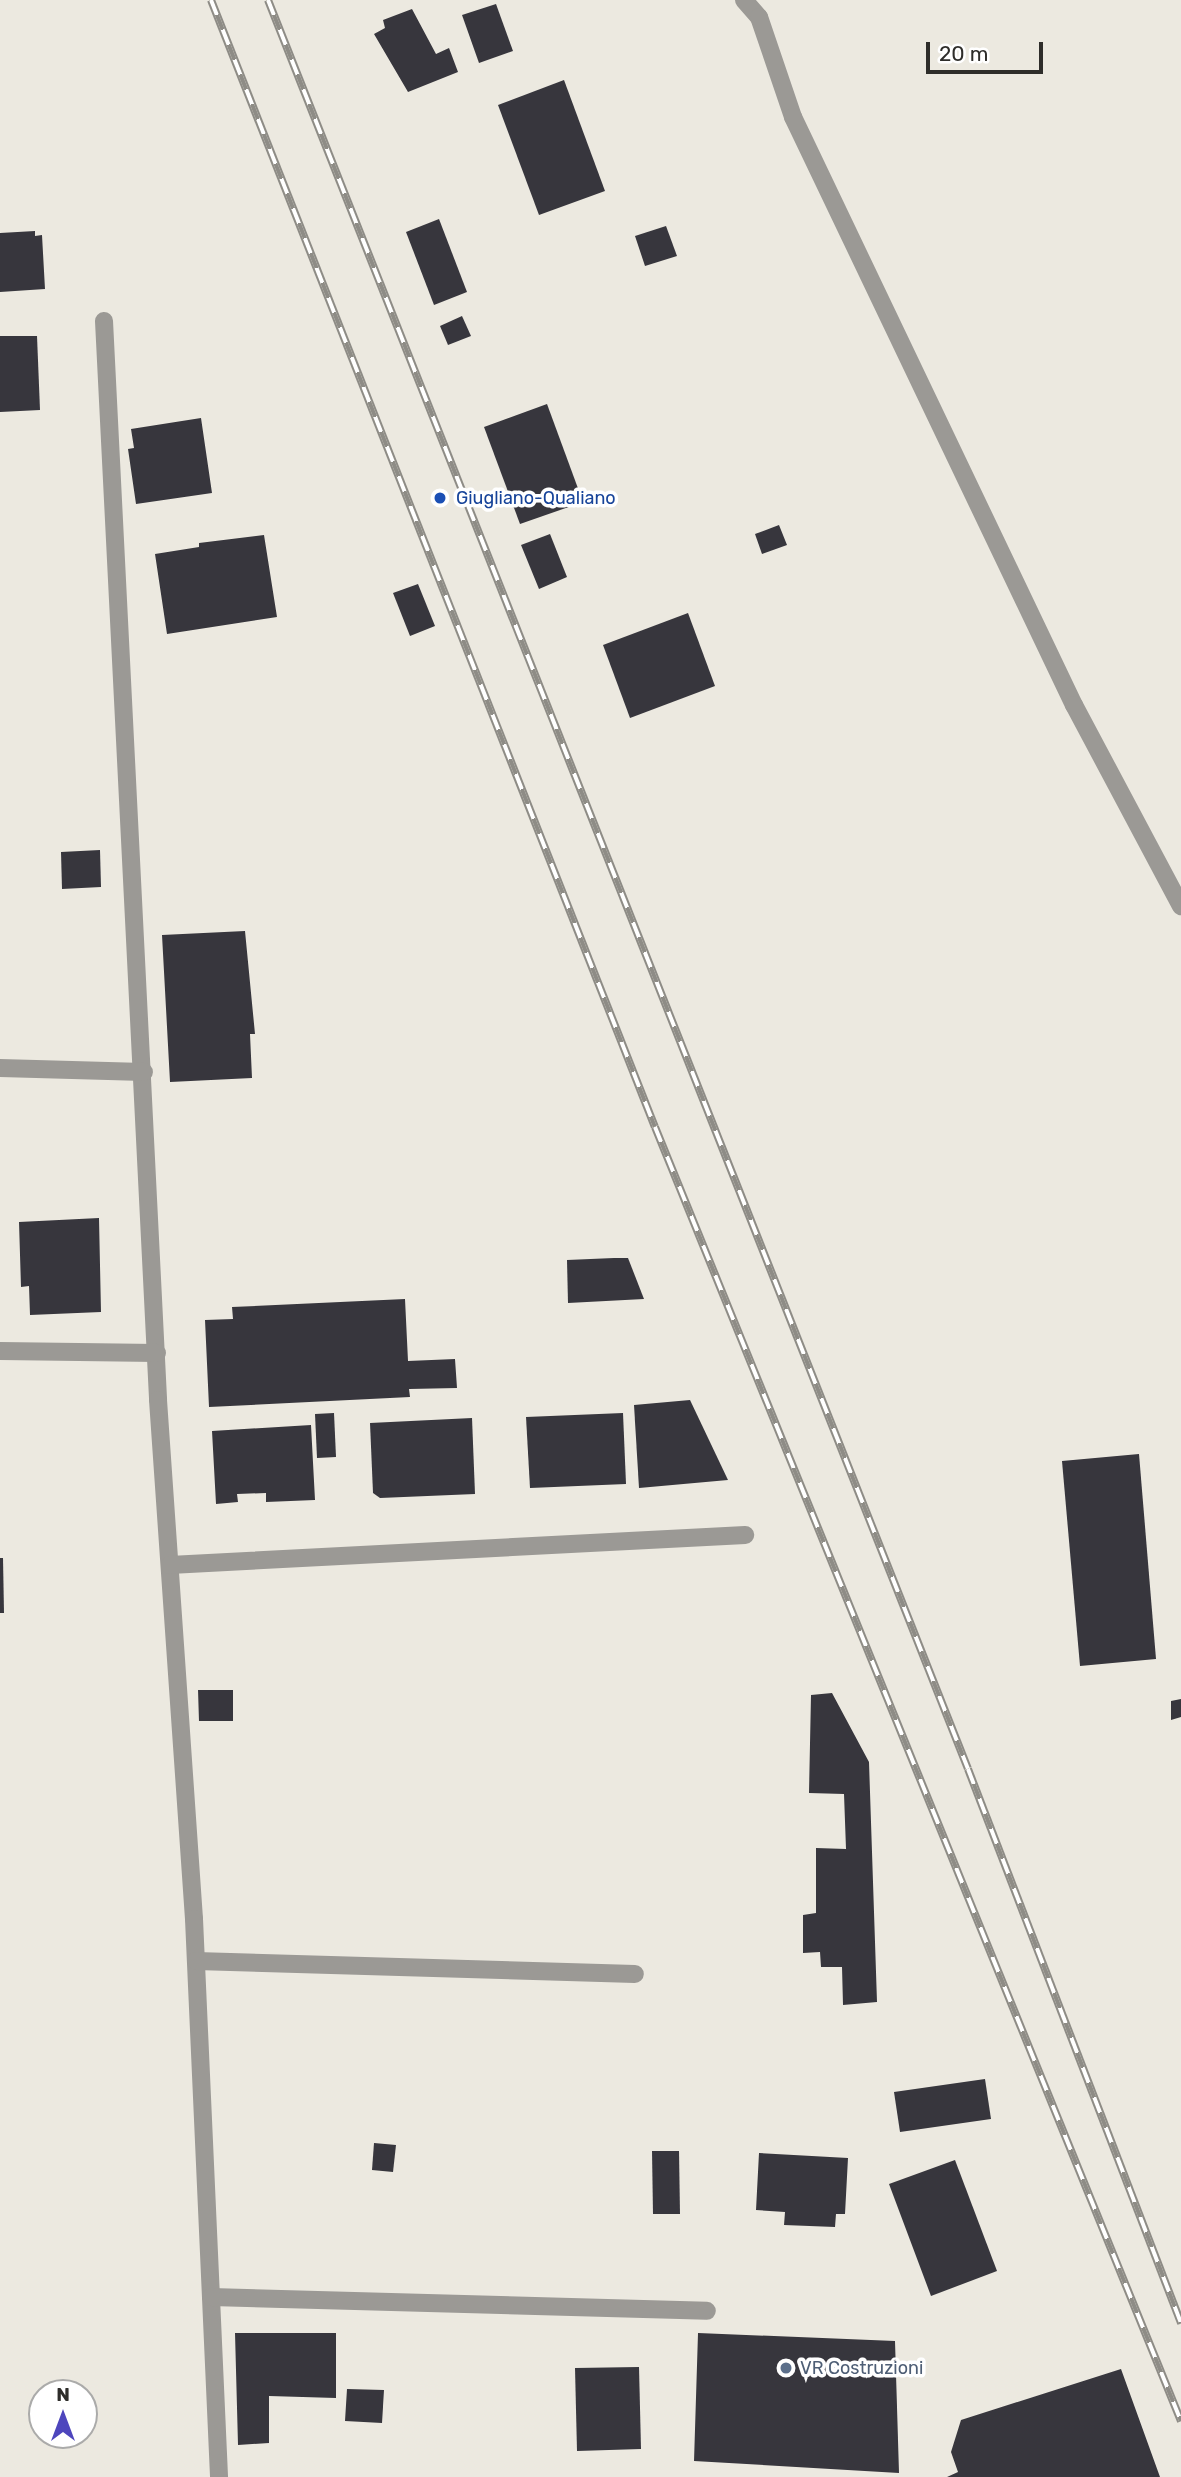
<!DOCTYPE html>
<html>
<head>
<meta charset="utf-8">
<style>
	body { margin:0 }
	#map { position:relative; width:1181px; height:2477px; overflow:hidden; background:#ece9e0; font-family:Rubik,sans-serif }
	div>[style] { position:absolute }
	.building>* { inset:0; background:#37363d }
	.minor>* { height:18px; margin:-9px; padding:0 9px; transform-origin:9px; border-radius:9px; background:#9b9995 }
	.rail>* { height:8px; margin-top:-4px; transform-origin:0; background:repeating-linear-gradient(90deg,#fff 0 16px,#8e8c86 0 32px); box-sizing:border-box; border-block:2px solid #8e8c86 }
	.dots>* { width:19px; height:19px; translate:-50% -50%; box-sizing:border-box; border:4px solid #fff; border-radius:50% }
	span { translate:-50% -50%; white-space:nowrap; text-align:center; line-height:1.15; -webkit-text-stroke:7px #fff; paint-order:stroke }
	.transit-label { font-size:18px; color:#164399 }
	.left { translate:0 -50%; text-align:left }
	.service-label { font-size:18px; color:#4e5e75 }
	.north { position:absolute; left:28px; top:2379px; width:70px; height:70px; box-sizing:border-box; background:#fff; border:2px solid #ababaa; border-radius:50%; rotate:0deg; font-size:19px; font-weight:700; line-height:28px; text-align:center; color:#2e2d2a }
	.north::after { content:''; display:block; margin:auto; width:24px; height:32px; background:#4e46bd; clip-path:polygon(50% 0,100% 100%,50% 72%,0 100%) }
	.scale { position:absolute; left:926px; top:42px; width:117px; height:32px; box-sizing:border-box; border:4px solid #2e2d2a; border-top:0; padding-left:9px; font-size:21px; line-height:24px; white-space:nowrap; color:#2e2d2a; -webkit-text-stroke:5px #fff; paint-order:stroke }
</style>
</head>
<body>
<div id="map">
	<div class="building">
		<i style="clip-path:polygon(496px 4px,513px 51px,479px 63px,462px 15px)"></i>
		<i style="clip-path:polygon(412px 9px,436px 54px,449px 48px,458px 72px,408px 92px,374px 34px,385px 28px,383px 20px)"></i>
		<i style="clip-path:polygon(564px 80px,605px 191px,539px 215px,498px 105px)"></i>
		<i style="clip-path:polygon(439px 219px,467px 292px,434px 305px,406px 232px)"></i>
		<i style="clip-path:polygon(666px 226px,677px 256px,645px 266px,635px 236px)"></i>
		<i style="clip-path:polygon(35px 231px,35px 236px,42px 235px,45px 289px,0 292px,0 233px)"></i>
		<i style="clip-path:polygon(462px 316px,471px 336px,448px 345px,440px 326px)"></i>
		<i style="clip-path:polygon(0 336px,37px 336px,40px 410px,0 412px)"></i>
		<i style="clip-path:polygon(547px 404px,583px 502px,520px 524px,484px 427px)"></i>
		<i style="clip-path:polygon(201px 418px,212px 493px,136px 504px,128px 449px,134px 448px,131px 429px)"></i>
		<i style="clip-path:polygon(779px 525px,787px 545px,762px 554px,755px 534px)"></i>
		<i style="clip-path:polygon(550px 534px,567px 577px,539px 589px,521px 545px)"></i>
		<i style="clip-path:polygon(264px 535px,277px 617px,167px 634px,155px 554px,199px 547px,199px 543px)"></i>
		<i style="clip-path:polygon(418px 584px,435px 626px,410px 636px,393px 593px)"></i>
		<i style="clip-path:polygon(688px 613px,715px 686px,630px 718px,603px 645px)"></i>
		<i style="clip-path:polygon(100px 850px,101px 887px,62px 889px,61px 852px)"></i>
		<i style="clip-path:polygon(245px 931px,255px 1034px,250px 1034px,252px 1078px,170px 1082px,162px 935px)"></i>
		<i style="clip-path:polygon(99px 1218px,101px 1312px,30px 1315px,29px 1286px,21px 1287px,19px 1222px)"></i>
		<i style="clip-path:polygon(614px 1258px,628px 1258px,644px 1299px,568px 1303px,567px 1260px)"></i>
		<i style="clip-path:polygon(405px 1299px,408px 1361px,455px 1359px,457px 1388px,409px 1389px,410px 1397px,209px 1407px,205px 1320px,233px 1319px,232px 1307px)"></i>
		<i style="clip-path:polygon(690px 1400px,728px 1480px,639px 1488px,634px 1405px)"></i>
		<i style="clip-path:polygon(334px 1413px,336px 1457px,317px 1458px,315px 1414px)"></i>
		<i style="clip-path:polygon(623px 1413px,626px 1484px,530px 1488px,526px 1417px)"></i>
		<i style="clip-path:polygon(472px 1418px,475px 1494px,380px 1498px,373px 1493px,370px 1423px)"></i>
		<i style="clip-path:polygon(311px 1425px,315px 1500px,266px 1502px,266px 1493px,237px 1494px,238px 1502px,216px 1504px,212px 1431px)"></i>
		<i style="clip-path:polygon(1139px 1454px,1156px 1659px,1080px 1666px,1062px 1461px)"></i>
		<i style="clip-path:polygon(0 1558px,3px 1558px,4px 1613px,0 1613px)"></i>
		<i style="clip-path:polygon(198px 1690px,233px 1690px,233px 1721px,199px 1721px)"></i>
		<i style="clip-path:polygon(832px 1693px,869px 1762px,877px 2002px,843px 2005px,842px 1967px,821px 1967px,820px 1952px,803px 1953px,803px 1915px,816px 1913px,816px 1848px,846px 1849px,844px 1794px,809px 1793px,811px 1695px)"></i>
		<i style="clip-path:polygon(1181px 1699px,1181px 1717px,1171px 1720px,1171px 1701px)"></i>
		<i style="clip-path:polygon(985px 2079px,991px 2119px,900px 2132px,894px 2092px)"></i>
		<i style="clip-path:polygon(374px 2143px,396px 2145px,393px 2172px,372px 2170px)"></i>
		<i style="clip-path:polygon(652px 2151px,679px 2151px,680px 2214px,653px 2214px)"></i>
		<i style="clip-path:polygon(759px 2153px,848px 2158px,845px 2214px,836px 2214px,835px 2227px,784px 2225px,785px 2212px,756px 2210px)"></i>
		<i style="clip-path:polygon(955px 2160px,997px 2271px,931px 2296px,889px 2184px)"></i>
		<i style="clip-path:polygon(235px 2333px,336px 2333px,336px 2398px,269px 2396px,269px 2443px,238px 2445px)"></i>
		<i style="clip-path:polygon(698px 2333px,895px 2341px,899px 2473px,694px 2461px)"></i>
		<i style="clip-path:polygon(639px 2367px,641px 2449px,577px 2451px,575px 2368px)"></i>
		<i style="clip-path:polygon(1121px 2369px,1160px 2477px,947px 2477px,958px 2472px,951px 2452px,961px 2420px)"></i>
		<i style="clip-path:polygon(347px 2389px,384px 2390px,382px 2423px,345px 2421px)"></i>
	</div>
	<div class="minor">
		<i style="left:744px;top:0;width:23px;rotate:49deg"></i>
		<i style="left:759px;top:17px;width:106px;rotate:71.2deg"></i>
		<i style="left:793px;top:117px;width:652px;rotate:64.46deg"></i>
		<i style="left:1074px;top:705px;width:228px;rotate:62deg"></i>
		<i style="left:104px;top:321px;width:1080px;rotate:87.13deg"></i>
		<i style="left:158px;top:1400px;width:520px;rotate:86.03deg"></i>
		<i style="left:194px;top:1919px;width:559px;rotate:87.43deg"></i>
		<i style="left:0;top:1068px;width:144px;rotate:1.6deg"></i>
		<i style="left:0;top:1351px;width:157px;rotate:0.7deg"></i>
		<i style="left:170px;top:1565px;width:576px;rotate:-2.99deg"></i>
		<i style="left:196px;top:1961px;width:439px;rotate:1.7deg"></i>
		<i style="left:211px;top:2297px;width:496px;rotate:1.6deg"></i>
	</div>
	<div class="rail">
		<i style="left:211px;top:0;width:1211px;rotate:68.5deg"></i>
		<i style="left:655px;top:1127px;width:1397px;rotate:67.88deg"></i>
		<i style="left:268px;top:0;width:1902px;rotate:68.41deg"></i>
		<i style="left:968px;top:1769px;width:594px;rotate:68.97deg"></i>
	</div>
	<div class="dots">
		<i style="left:440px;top:498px;background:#1a4fb4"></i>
		<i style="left:786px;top:2368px;background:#5c6f8a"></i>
	</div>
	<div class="transit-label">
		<span class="left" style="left:456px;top:498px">Giugliano-Qualiano</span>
	</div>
	<div class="service-label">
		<span class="left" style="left:800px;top:2368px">VR Costruzioni</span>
	</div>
	<div class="north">N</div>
	<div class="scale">20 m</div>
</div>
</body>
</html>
